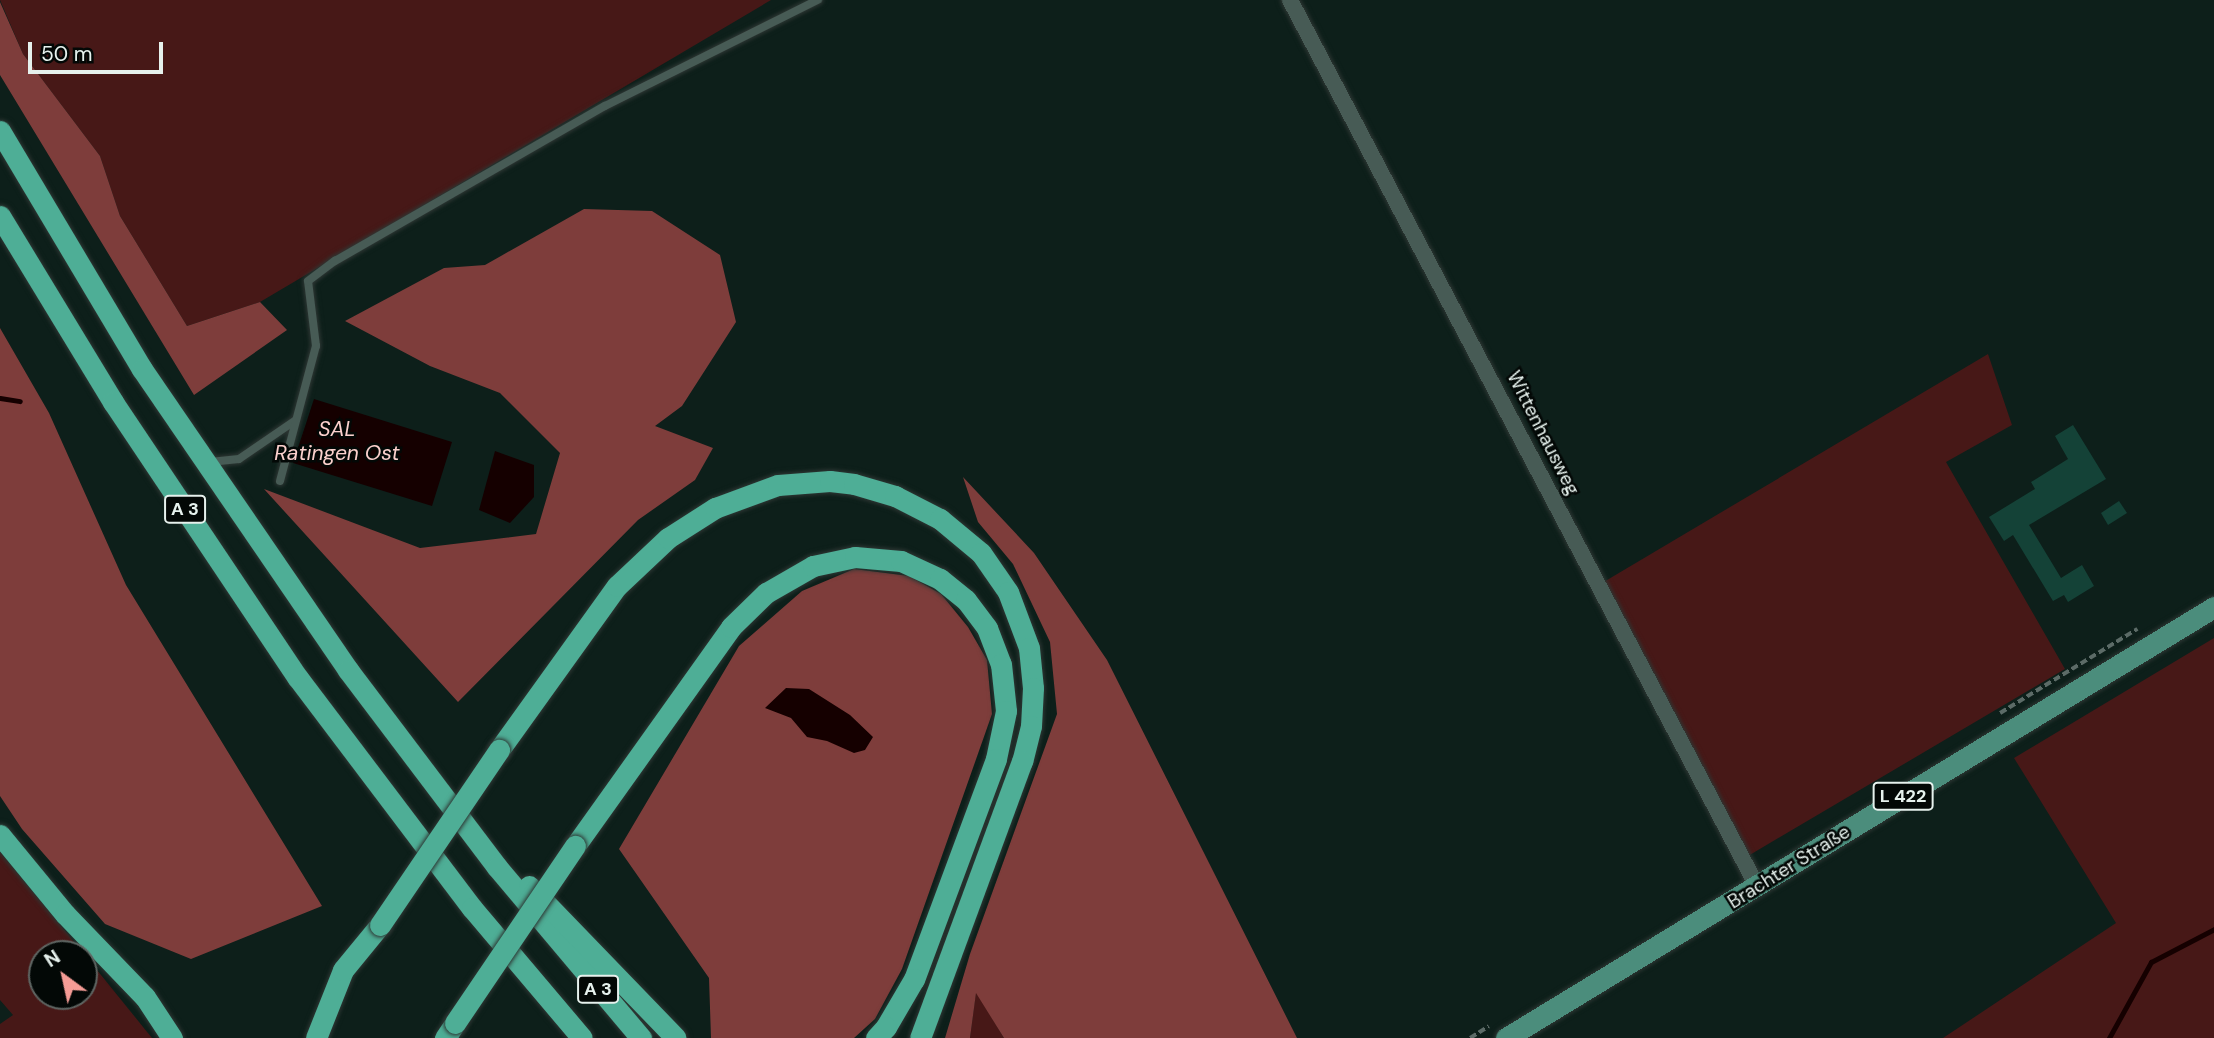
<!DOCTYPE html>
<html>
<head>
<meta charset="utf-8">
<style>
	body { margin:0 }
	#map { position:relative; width:2214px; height:1038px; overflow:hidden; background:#0d1f1a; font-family:"DM Sans",sans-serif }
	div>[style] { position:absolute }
	.green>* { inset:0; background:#471817 }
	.forest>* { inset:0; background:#7e3d3b }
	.water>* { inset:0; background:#150000 }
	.stream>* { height:5px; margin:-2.5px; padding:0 2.5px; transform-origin:2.5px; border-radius:2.5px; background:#150000 }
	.building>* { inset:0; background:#144237 }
	.path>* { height:3.5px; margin-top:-1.75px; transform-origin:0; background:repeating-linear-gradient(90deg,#5c6b67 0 7px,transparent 0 10.5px) }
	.roads { filter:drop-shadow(0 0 2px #2e3734) drop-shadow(0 0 2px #2e3734) }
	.lane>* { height:8px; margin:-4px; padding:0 4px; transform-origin:4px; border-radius:4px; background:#475b55 }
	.street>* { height:16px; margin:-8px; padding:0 8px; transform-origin:8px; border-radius:8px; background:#475b55 }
	.primary>* { height:21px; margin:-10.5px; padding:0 10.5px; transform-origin:10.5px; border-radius:10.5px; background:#4b8d7c }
	.highway>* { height:21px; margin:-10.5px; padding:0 10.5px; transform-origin:10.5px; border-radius:10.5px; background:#4eae96 }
	.bridges { filter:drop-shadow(0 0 2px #2e3734) drop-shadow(0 0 2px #2e3734) }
	.highway-bridge>* { height:21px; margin:-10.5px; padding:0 10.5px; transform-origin:10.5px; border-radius:10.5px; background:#4eae96 }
	span { translate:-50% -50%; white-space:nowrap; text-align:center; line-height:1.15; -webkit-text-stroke:5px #030806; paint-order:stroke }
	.shield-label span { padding:2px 5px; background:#030806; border:2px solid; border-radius:5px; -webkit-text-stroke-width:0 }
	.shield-label { font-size:18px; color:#e6f1ed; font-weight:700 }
	.street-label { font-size:19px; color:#e6f1ed }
	.water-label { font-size:21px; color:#fbd1cd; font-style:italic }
	.north { position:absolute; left:28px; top:940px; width:70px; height:70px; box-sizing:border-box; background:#030806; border:2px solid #5e6562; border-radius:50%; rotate:327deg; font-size:19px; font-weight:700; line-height:28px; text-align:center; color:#e6f1ed }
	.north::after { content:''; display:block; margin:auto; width:24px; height:32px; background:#f59c96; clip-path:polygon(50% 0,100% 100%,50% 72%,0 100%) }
	.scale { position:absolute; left:28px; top:42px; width:135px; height:32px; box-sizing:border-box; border:4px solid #e6f1ed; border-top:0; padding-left:9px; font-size:21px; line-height:24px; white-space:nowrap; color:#e6f1ed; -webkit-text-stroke:5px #030806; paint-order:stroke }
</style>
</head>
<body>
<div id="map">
	<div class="green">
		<i style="clip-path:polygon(0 0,771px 0,260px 302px,187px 326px,120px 216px,100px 156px,23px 54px)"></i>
		<i style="clip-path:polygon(1988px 354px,2012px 425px,1946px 462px,2065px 669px,1748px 856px,1602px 583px)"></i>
		<i style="clip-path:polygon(2214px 638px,2214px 1038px,1943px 1038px,2116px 923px,2014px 758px)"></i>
		<i style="clip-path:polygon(0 852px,84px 954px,42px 954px,42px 996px,84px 996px,84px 954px,152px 1038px,0 1038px,0 1024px,13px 1015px,0 1000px)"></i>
		<i style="clip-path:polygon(976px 991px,1004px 1038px,970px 1038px)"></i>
	</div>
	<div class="forest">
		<i style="clip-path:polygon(0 2px,23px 54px,100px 156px,120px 216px,187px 326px,260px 302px,287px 330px,194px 395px,0 75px)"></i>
		<i style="clip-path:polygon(584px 209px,652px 211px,720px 255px,736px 322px,682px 406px,655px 426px,713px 448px,695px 480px,638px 520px,458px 702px,264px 489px,420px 548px,536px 534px,560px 453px,500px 393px,430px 366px,345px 321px,444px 268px,485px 265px)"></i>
		<i style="clip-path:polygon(0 328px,49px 413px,126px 585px,322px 906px,191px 959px,105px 924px,22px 829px,0 796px)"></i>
		<i style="clip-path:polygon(963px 477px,1034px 553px,1107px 660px,1297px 1038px,1004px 1038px,976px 993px,970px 1038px,945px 1038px,970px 954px,1057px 714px,1050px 642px,1013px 564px,978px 522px)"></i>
		<i style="clip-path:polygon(854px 569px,909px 576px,941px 594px,968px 627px,987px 660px,992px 714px,902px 969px,875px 1019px,854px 1038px,711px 1038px,709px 978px,619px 849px,739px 646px,802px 591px)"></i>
	</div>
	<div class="water">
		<i style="clip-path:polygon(314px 399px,452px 442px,432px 506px,293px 463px)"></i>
		<i style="clip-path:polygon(495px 451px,534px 465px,534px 497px,510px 523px,479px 510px)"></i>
		<i style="clip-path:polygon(786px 688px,809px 689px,850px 715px,873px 737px,865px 750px,854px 753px,827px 741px,807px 737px,791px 718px,765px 708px)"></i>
	</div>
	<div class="stream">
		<i style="left:0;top:398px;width:20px;rotate:9deg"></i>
		<i style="left:2109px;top:1038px;width:87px;rotate:-61.1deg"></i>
		<i style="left:2151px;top:962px;width:71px;rotate:-27.6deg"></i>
	</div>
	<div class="building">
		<i style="clip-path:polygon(2073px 425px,2106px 479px,2029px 525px,2061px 578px,2082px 565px,2094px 586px,2068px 602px,2064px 595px,2053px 601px,2013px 535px,2004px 541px,1989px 517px,2035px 489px,2031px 482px,2068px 459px,2055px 436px)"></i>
		<i style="clip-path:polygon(2119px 501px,2127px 513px,2108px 525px,2101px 513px)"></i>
	</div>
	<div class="path">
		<i style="left:2000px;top:713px;width:161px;rotate:-31.5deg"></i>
		<i style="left:1470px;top:1038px;width:22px;rotate:-32deg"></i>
	</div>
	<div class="roads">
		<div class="lane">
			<i style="left:210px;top:462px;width:29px;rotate:-6deg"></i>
			<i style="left:239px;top:459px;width:69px;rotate:-34.4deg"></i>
			<i style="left:280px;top:481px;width:140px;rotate:-75.1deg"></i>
			<i style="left:316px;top:346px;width:65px;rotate:-97deg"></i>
			<i style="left:308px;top:281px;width:34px;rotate:-37deg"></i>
			<i style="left:335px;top:261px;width:311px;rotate:-29.9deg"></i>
			<i style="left:605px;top:106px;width:238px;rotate:-26.5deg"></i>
		</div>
		<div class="street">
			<i style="left:1290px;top:0;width:1002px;rotate:62.21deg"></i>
		</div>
		<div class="primary">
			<i style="left:1506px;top:1038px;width:829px;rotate:-31.33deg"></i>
		</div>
		<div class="highway">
			<i style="left:0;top:131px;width:277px;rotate:59.2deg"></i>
			<i style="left:142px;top:369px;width:365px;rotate:55.6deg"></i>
			<i style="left:348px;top:670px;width:247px;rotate:52.9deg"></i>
			<i style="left:497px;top:867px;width:224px;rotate:49.9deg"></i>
			<i style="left:0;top:216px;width:218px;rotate:58.7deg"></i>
			<i style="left:113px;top:402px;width:332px;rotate:56.2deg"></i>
			<i style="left:298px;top:678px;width:288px;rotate:52.9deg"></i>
			<i style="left:472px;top:908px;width:170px;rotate:49.8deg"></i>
			<i style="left:499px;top:750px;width:202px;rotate:-54.3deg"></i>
			<i style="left:617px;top:586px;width:70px;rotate:-43.3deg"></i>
			<i style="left:668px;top:538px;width:56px;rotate:-32.6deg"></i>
			<i style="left:715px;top:508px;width:67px;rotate:-20.1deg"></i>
			<i style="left:778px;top:485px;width:52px;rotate:-4.4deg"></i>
			<i style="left:830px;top:481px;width:24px;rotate:7deg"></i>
			<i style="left:854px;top:484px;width:43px;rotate:16.3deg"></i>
			<i style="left:895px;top:496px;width:51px;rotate:27.1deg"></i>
			<i style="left:940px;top:519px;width:53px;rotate:39.7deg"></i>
			<i style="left:981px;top:553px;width:47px;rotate:55.3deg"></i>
			<i style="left:1008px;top:592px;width:60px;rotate:69.4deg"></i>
			<i style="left:1029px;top:648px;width:40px;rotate:84.3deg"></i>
			<i style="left:1033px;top:688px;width:38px;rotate:93deg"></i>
			<i style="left:1031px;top:726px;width:36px;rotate:104deg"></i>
			<i style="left:1022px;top:761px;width:295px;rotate:110.2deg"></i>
			<i style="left:0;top:835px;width:102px;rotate:50.6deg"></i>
			<i style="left:65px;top:914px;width:115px;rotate:46.1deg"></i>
			<i style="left:145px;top:997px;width:49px;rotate:56.6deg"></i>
			<i style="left:575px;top:846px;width:269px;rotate:-54.5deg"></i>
			<i style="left:731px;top:627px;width:49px;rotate:-44.2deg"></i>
			<i style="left:766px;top:593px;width:54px;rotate:-29.9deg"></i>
			<i style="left:813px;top:566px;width:43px;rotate:-12.1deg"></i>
			<i style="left:855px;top:557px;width:46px;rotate:5deg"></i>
			<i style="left:901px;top:561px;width:43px;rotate:24.8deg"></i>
			<i style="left:940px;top:579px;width:33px;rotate:39deg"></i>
			<i style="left:966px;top:600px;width:35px;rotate:53deg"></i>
			<i style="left:987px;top:628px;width:39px;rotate:69deg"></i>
			<i style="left:1001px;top:664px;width:47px;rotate:83.9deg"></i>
			<i style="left:1006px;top:711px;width:49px;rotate:101.8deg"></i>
			<i style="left:996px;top:759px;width:235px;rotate:110.4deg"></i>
			<i style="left:914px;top:979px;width:56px;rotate:120.3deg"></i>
			<i style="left:886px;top:1027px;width:15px;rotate:132deg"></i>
			<i style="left:529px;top:886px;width:211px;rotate:46deg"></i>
			<i style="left:316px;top:1038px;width:73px;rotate:-68.3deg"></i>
			<i style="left:343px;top:970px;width:58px;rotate:-50.6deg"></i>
			<i style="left:445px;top:1038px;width:18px;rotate:-56deg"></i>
		</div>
	</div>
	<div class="bridges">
		<div class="highway-bridge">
			<i style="left:380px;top:925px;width:212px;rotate:-55.8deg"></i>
			<i style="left:455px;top:1023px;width:214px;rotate:-55.9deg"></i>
		</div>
	</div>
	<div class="shield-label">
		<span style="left:185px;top:509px">A 3</span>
		<span style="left:1903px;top:796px">L 422</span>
		<span style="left:598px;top:989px">A 3</span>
	</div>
	<div class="street-label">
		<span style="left:1543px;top:433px;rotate:63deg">Wittenhausweg</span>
		<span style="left:1789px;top:867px;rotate:-32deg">Brachter Straße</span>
	</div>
	<div class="water-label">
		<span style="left:337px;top:441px">SAL<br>Ratingen Ost</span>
	</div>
	<div class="north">N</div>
	<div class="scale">50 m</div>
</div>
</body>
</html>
